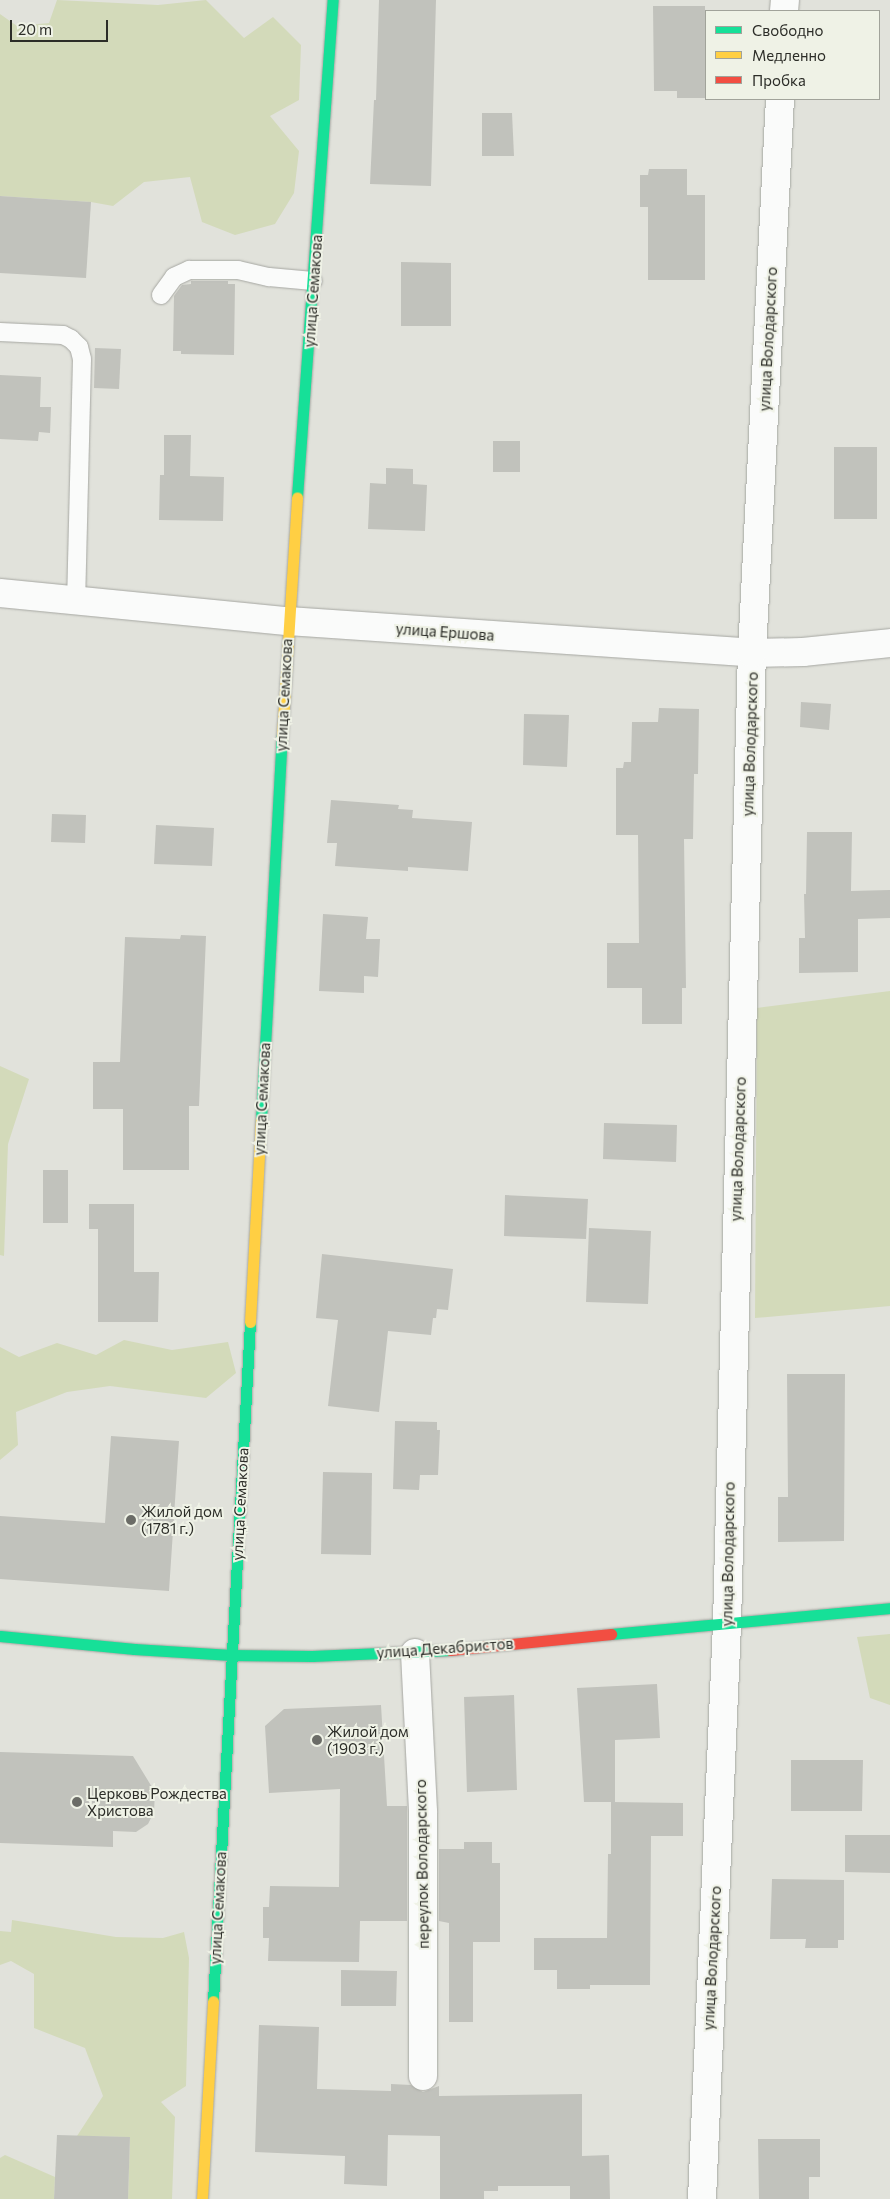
<!DOCTYPE html>
<html>
<head>
<meta charset="utf-8">
<style>
	body { margin:0 }
	#map { position:relative; width:890px; height:2199px; overflow:hidden; background:#e1e2db; font-family:Commissioner,sans-serif }
	div>[style] { position:absolute }
	.green>* { inset:0; background:#d3daba }
	.building>* { inset:0; background:#c1c2bc }
	.roads { filter:drop-shadow(0 0 1px #a6a7a2) drop-shadow(0 0 1px #a6a7a2) }
	.lane>* { height:18px; margin:-9px; padding:0 9px; transform-origin:9px; border-radius:9px; background:#fafbfa }
	.street>* { height:28px; margin:-14px; padding:0 14px; transform-origin:14px; border-radius:14px; background:#fafbfa }
	.fast>* { height:11px; margin:-5.5px; padding:0 5.5px; transform-origin:5.5px; border-radius:5.5px; background:#16e098 }
	.slow>* { height:11px; margin:-5.5px; padding:0 5.5px; transform-origin:5.5px; border-radius:5.5px; background:#ffcf43 }
	.jam>* { height:11px; margin:-5.5px; padding:0 5.5px; transform-origin:5.5px; border-radius:5.5px; background:#f24e42 }
	.dots>* { width:14px; height:14px; translate:-50% -50%; box-sizing:border-box; border:2px solid #eff2e6; border-radius:50% }
	span { translate:-50% -50%; white-space:nowrap; text-align:center; line-height:1.15; -webkit-text-stroke:4px #eff2e6; paint-order:stroke }
	.street-label { font-size:15px; color:#2c2d28 }
	.poi-label { font-size:15px; color:#2c2d28 }
	.left { translate:0 -50%; text-align:left }
	.legend { position:absolute; left:705px; top:10px; width:175px; height:90px; box-sizing:border-box; background:#eff2e6; border:1px solid #a1a39a; margin:0; padding:6px 9px; list-style:none; font-size:15px; color:#2c2d28 }
	.legend li { display:flex; align-items:center; gap:10px; height:25px }
	.legend b { width:25px; border:1px solid #a1a39a }
	.scale { position:absolute; left:10px; top:20px; width:98px; height:22px; box-sizing:border-box; border:2px solid #2c2d28; border-top:0; padding-left:6px; font-size:15px; line-height:18px; white-space:nowrap; color:#2c2d28; -webkit-text-stroke:4px #eff2e6; paint-order:stroke }
</style>
</head>
<body>
<div id="map">
	<div class="green">
		<i style="clip-path:polygon(57px 0,158px 5px,206px 0,244px 38px,273px 17px,301px 45px,299px 100px,270px 116px,299px 151px,294px 193px,275px 224px,235px 235px,202px 222px,190px 177px,144px 182px,113px 206px,91px 202px,0 196px,0 14px,17px 26px,49px 23px)"></i>
		<i style="clip-path:polygon(890px 991px,890px 1306px,755px 1318px,757px 1008px)"></i>
		<i style="clip-path:polygon(0 1066px,29px 1079px,8px 1144px,4px 1256px,0 1255px)"></i>
		<i style="clip-path:polygon(124px 1340px,172px 1350px,228px 1342px,236px 1373px,206px 1398px,110px 1386px,67px 1392px,16px 1412px,18px 1445px,0 1460px,0 1347px,19px 1357px,57px 1343px,96px 1355px)"></i>
		<i style="clip-path:polygon(890px 1634px,890px 1705px,870px 1698px,857px 1637px)"></i>
		<i style="clip-path:polygon(12px 1920px,116px 1937px,163px 1938px,184px 1932px,189px 1958px,186px 2086px,161px 2102px,175px 2117px,172px 2199px,128px 2199px,130px 2137px,77px 2136px,103px 2096px,85px 2048px,34px 2028px,34px 1974px,11px 1961px,0 1965px,0 1931px,11px 1932px)"></i>
		<i style="clip-path:polygon(5px 2155px,55px 2177px,54px 2199px,0 2199px,0 2158px)"></i>
	</div>
	<div class="building">
		<i style="clip-path:polygon(379px 0,436px 0,431px 186px,370px 184px,374px 100px,376px 100px)"></i>
		<i style="clip-path:polygon(653px 6px,705px 6px,706px 98px,677px 98px,677px 91px,654px 91px)"></i>
		<i style="clip-path:polygon(482px 113px,512px 113px,514px 156px,482px 156px)"></i>
		<i style="clip-path:polygon(649px 169px,687px 169px,687px 195px,705px 195px,705px 280px,648px 280px,648px 207px,640px 207px,640px 175px,648px 175px)"></i>
		<i style="clip-path:polygon(0 196px,91px 202px,86px 278px,0 273px)"></i>
		<i style="clip-path:polygon(401px 262px,451px 263px,451px 326px,401px 326px)"></i>
		<i style="clip-path:polygon(191px 281px,228px 281px,228px 284px,235px 284px,234px 355px,181px 354px,181px 351px,173px 351px,174px 296px,182px 285px,191px 284px)"></i>
		<i style="clip-path:polygon(95px 348px,121px 349px,119px 389px,94px 388px)"></i>
		<i style="clip-path:polygon(0 375px,41px 377px,40px 407px,51px 407px,50px 433px,39px 432px,38px 441px,0 439px)"></i>
		<i style="clip-path:polygon(164px 435px,191px 435px,190px 476px,224px 477px,223px 521px,159px 520px,160px 475px,164px 475px)"></i>
		<i style="clip-path:polygon(493px 441px,520px 441px,520px 472px,493px 472px)"></i>
		<i style="clip-path:polygon(834px 447px,877px 447px,877px 519px,834px 519px)"></i>
		<i style="clip-path:polygon(386px 468px,413px 469px,413px 484px,427px 485px,425px 531px,368px 529px,370px 483px,386px 484px)"></i>
		<i style="clip-path:polygon(801px 702px,831px 704px,829px 730px,800px 727px)"></i>
		<i style="clip-path:polygon(659px 708px,699px 709px,698px 774px,694px 774px,693px 839px,684px 839px,686px 988px,682px 988px,682px 1024px,642px 1024px,642px 988px,607px 988px,607px 943px,639px 943px,638px 835px,616px 835px,616px 768px,623px 768px,624px 762px,631px 762px,632px 722px,658px 722px)"></i>
		<i style="clip-path:polygon(524px 714px,569px 715px,567px 767px,523px 765px)"></i>
		<i style="clip-path:polygon(331px 800px,399px 805px,398px 809px,413px 810px,412px 818px,472px 822px,468px 871px,408px 867px,408px 871px,335px 866px,337px 843px,327px 843px)"></i>
		<i style="clip-path:polygon(52px 814px,86px 815px,85px 843px,51px 842px)"></i>
		<i style="clip-path:polygon(156px 825px,214px 828px,212px 866px,154px 864px)"></i>
		<i style="clip-path:polygon(807px 832px,852px 832px,851px 891px,890px 890px,890px 918px,858px 919px,858px 972px,799px 973px,799px 938px,805px 938px,804px 894px,806px 894px)"></i>
		<i style="clip-path:polygon(323px 914px,368px 917px,366px 939px,380px 939px,378px 977px,364px 976px,364px 993px,319px 991px)"></i>
		<i style="clip-path:polygon(181px 935px,206px 936px,199px 1106px,189px 1106px,189px 1170px,123px 1170px,123px 1109px,93px 1109px,93px 1062px,120px 1062px,125px 937px,180px 939px)"></i>
		<i style="clip-path:polygon(604px 1123px,677px 1125px,676px 1162px,603px 1159px)"></i>
		<i style="clip-path:polygon(43px 1170px,68px 1170px,68px 1223px,43px 1223px)"></i>
		<i style="clip-path:polygon(505px 1195px,588px 1199px,586px 1239px,504px 1236px)"></i>
		<i style="clip-path:polygon(89px 1204px,134px 1204px,134px 1272px,159px 1272px,158px 1322px,98px 1322px,98px 1229px,89px 1229px)"></i>
		<i style="clip-path:polygon(589px 1228px,651px 1231px,648px 1304px,586px 1302px)"></i>
		<i style="clip-path:polygon(322px 1254px,453px 1269px,448px 1310px,437px 1309px,436px 1318px,433px 1318px,431px 1335px,388px 1331px,379px 1412px,328px 1406px,338px 1320px,316px 1318px)"></i>
		<i style="clip-path:polygon(787px 1374px,845px 1374px,844px 1541px,778px 1542px,778px 1497px,788px 1497px)"></i>
		<i style="clip-path:polygon(395px 1421px,437px 1422px,437px 1430px,440px 1430px,438px 1475px,420px 1475px,419px 1490px,393px 1489px)"></i>
		<i style="clip-path:polygon(111px 1436px,179px 1441px,169px 1591px,0 1579px,0 1516px,105px 1523px)"></i>
		<i style="clip-path:polygon(323px 1472px,372px 1473px,371px 1555px,321px 1554px)"></i>
		<i style="clip-path:polygon(657px 1684px,660px 1738px,615px 1740px,615px 1802px,584px 1802px,577px 1688px)"></i>
		<i style="clip-path:polygon(514px 1695px,517px 1790px,467px 1792px,464px 1697px)"></i>
		<i style="clip-path:polygon(381px 1705px,387px 1806px,407px 1806px,407px 1921px,360px 1921px,359px 1962px,268px 1961px,269px 1938px,263px 1938px,263px 1907px,269px 1907px,270px 1886px,339px 1887px,340px 1789px,269px 1793px,265px 1726px,284px 1709px)"></i>
		<i style="clip-path:polygon(0 1752px,133px 1756px,155px 1792px,154px 1812px,148px 1824px,136px 1832px,113px 1831px,113px 1847px,0 1843px)"></i>
		<i style="clip-path:polygon(791px 1760px,863px 1760px,862px 1811px,791px 1811px)"></i>
		<i style="clip-path:polygon(611px 1802px,683px 1803px,683px 1836px,651px 1836px,650px 1985px,590px 1985px,590px 1989px,557px 1989px,557px 1970px,534px 1970px,534px 1938px,607px 1938px,608px 1854px,611px 1854px)"></i>
		<i style="clip-path:polygon(845px 1835px,890px 1835px,890px 1873px,845px 1872px)"></i>
		<i style="clip-path:polygon(464px 1842px,492px 1842px,492px 1863px,500px 1863px,500px 1942px,473px 1942px,473px 2022px,449px 2022px,449px 1923px,439px 1921px,439px 1849px,464px 1849px)"></i>
		<i style="clip-path:polygon(772px 1879px,844px 1880px,844px 1940px,838px 1940px,838px 1948px,805px 1948px,806px 1939px,770px 1939px)"></i>
		<i style="clip-path:polygon(341px 1970px,397px 1971px,396px 2006px,341px 2006px)"></i>
		<i style="clip-path:polygon(259px 2025px,319px 2027px,317px 2089px,391px 2091px,391px 2084px,411px 2085px,423px 2092px,439px 2086px,439px 2096px,582px 2094px,582px 2156px,609px 2155px,610px 2199px,570px 2199px,570px 2186px,498px 2186px,498px 2191px,484px 2191px,484px 2199px,440px 2199px,440px 2136px,388px 2135px,387px 2186px,344px 2184px,345px 2156px,255px 2152px)"></i>
		<i style="clip-path:polygon(57px 2135px,130px 2137px,128px 2199px,54px 2199px)"></i>
		<i style="clip-path:polygon(758px 2139px,820px 2139px,820px 2177px,809px 2177px,809px 2199px,759px 2199px)"></i>
	</div>
	<div class="roads">
		<div class="lane">
			<i style="left:161px;top:295px;width:22px;rotate:-54deg"></i>
			<i style="left:174px;top:277px;width:17px;rotate:-25deg"></i>
			<i style="left:189px;top:270px;width:49px"></i>
			<i style="left:238px;top:270px;width:32px;rotate:13deg"></i>
			<i style="left:269px;top:277px;width:44px;rotate:5.2deg"></i>
			<i style="left:0;top:332px;width:63px;rotate:2.7deg"></i>
			<i style="left:63px;top:335px;width:9px;rotate:27deg"></i>
			<i style="left:71px;top:339px;width:11px;rotate:45deg"></i>
			<i style="left:79px;top:347px;width:12px;rotate:76deg"></i>
			<i style="left:82px;top:359px;width:242px;rotate:91.4deg"></i>
		</div>
		<div class="street">
			<i style="left:784px;top:11px;width:11px;rotate:-85deg"></i>
			<i style="left:0;top:593px;width:289px;rotate:5.6deg"></i>
			<i style="left:288px;top:621px;width:465px;rotate:3.9deg"></i>
			<i style="left:752px;top:653px;width:51px;rotate:-1.1deg"></i>
			<i style="left:803px;top:652px;width:87px;rotate:-5.9deg"></i>
			<i style="left:415px;top:1653px;width:160px;rotate:87.1deg"></i>
			<i style="left:423px;top:1813px;width:263px;rotate:90deg"></i>
			<i style="left:702px;top:2199px;width:576px;rotate:-87.51deg"></i>
			<i style="left:727px;top:1624px;width:971px;rotate:-88.53deg"></i>
			<i style="left:752px;top:653px;width:555px;rotate:-87.11deg"></i>
		</div>
		<div class="fast">
			<i style="left:297px;top:497px;width:498px;rotate:-85.9deg"></i>
			<i style="left:261px;top:1120px;width:384px;rotate:-86.9deg"></i>
			<i style="left:611px;top:1634px;width:280px;rotate:-5.3deg"></i>
			<i style="left:0;top:1636px;width:135px;rotate:5.5deg"></i>
			<i style="left:134px;top:1649px;width:97px;rotate:3.5deg"></i>
			<i style="left:231px;top:1655px;width:81px;rotate:0.7deg"></i>
			<i style="left:312px;top:1656px;width:138px;rotate:-2.5deg"></i>
			<i style="left:213px;top:2001px;width:680px;rotate:-86.88deg"></i>
		</div>
		<div class="slow">
			<i style="left:282px;top:737px;width:240px;rotate:-86.4deg"></i>
			<i style="left:250px;top:1322px;width:202px;rotate:-86.9deg"></i>
			<i style="left:202px;top:2199px;width:198px;rotate:-86.8deg"></i>
		</div>
		<div class="jam">
			<i style="left:450px;top:1650px;width:162px;rotate:-5.7deg"></i>
		</div>
	</div>
	<div class="dots">
		<i style="left:131px;top:1520px;background:#6b6c67"></i>
		<i style="left:317px;top:1740px;background:#6b6c67"></i>
		<i style="left:77px;top:1802px;background:#6b6c67"></i>
	</div>
	<div class="street-label">
		<span style="left:313px;top:291px;rotate:-86deg">улица Семакова</span>
		<span style="left:768px;top:339px;rotate:-87deg">улица Володарского</span>
		<span style="left:445px;top:632px;rotate:4deg">улица Ершова</span>
		<span style="left:284px;top:695px;rotate:-87deg">улица Семакова</span>
		<span style="left:750px;top:744px;rotate:-88deg">улица Володарского</span>
		<span style="left:262px;top:1099px;rotate:-87deg">улица Семакова</span>
		<span style="left:738px;top:1149px;rotate:-88deg">улица Володарского</span>
		<span style="left:240px;top:1504px;rotate:-87deg">улица Семакова</span>
		<span style="left:728px;top:1554px;rotate:-89deg">улица Володарского</span>
		<span style="left:445px;top:1648px;rotate:-4deg">улица Декабристов</span>
		<span style="left:422px;top:1864px;rotate:-91deg">переулок Володарского</span>
		<span style="left:218px;top:1908px;rotate:-87deg">улица Семакова</span>
		<span style="left:712px;top:1958px;rotate:-87deg">улица Володарского</span>
	</div>
	<div class="poi-label">
		<span class="left" style="left:141px;top:1520px">Жилой дом<br>(1781 г.)</span>
		<span class="left" style="left:327px;top:1740px">Жилой дом<br>(1903 г.)</span>
		<span class="left" style="left:87px;top:1802px">Церковь Рождества<br>Христова</span>
	</div>
	<ul class="legend">
	<li><b style="height:6px;background:#16e098"></b>Свободно</li>
	<li><b style="height:6px;background:#ffcf43"></b>Медленно</li>
	<li><b style="height:6px;background:#f24e42"></b>Пробка</li>
	</ul>
	<div class="scale">20 m</div>
</div>
</body>
</html>
